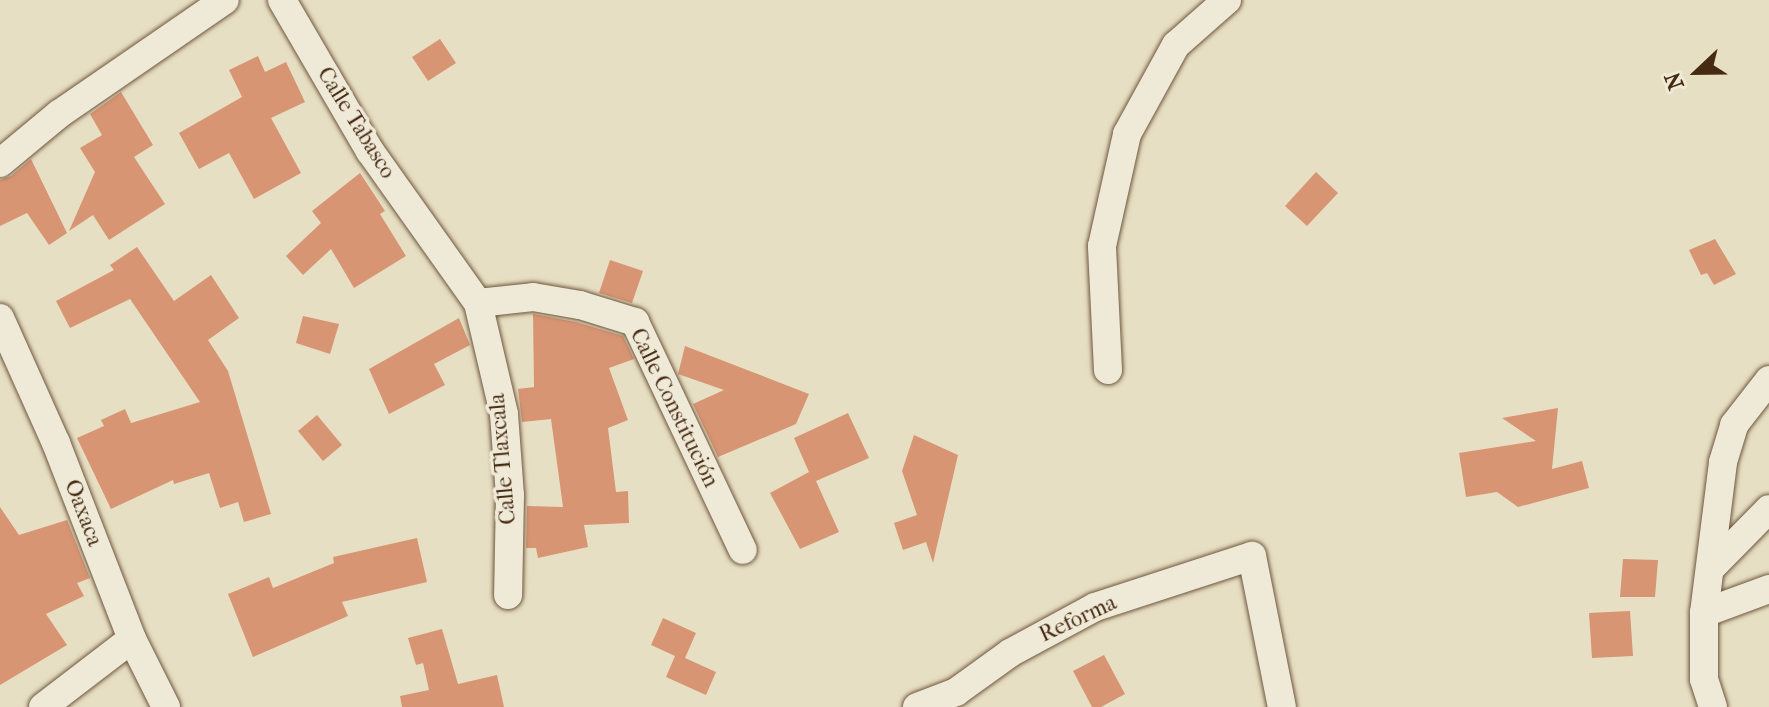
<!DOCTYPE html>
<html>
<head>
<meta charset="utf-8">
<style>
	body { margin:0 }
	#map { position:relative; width:1769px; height:707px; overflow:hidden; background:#e7dfc3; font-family:"IM FELL French Canon",serif }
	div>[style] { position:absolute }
	.building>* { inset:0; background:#d89573 }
	.roads { filter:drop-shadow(0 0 2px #6f573e) drop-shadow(0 0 2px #6f573e) }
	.minor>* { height:28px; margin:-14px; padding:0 14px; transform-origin:14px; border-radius:14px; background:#efead8 }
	span { translate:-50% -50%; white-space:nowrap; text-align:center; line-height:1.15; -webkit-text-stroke:7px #efead8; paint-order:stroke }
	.street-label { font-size:22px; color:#472a12 }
	.north { position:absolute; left:1657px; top:32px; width:80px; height:80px; -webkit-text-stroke:6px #efead8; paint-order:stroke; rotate:248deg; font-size:22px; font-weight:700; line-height:32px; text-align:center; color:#472a12 }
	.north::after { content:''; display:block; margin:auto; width:28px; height:36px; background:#472a12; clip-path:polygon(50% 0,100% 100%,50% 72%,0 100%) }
</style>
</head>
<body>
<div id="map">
	<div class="building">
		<i style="clip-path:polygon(440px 39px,456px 63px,428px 81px,412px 57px)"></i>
		<i style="clip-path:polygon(258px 56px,265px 72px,286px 62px,305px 102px,271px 118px,301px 173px,254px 199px,229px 153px,199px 169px,179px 133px,242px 97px,229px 70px)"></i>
		<i style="clip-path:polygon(121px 92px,153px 145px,134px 157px,165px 204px,109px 240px,93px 215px,69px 231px,95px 172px,80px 148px,102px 135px,90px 114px)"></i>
		<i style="clip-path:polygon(31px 159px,67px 233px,49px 245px,27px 213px,0 226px,0 180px,11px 176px)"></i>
		<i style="clip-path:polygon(1316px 172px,1338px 193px,1307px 226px,1285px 206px)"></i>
		<i style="clip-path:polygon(360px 173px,385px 211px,380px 214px,406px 256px,354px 288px,331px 249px,303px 275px,286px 256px,321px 223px,312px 211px)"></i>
		<i style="clip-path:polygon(1715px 239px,1736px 274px,1714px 285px,1707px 273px,1701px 275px,1689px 250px)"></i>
		<i style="clip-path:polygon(137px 247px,174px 301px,211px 275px,239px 318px,208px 340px,228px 371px,271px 514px,244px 522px,238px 502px,220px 508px,209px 473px,174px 484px,173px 480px,111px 509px,77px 438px,104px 426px,101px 420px,125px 409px,131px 423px,200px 402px,130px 299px,70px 328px,56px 301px,114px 270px,110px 265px)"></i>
		<i style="clip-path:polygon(610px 260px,643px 271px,632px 303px,599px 293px)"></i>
		<i style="clip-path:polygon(533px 314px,576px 322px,623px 336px,634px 359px,609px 368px,628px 420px,608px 428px,616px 492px,628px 491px,629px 523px,584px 525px,588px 547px,538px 558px,536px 548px,526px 548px,527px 506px,563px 507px,551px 419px,522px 422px,518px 389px,534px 387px)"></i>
		<i style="clip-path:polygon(303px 316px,339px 324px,330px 354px,296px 343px)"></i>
		<i style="clip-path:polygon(459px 318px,470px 345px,434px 364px,445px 385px,389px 414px,369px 369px)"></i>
		<i style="clip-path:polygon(685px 346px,809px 394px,796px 424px,718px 457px,693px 404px,724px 390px,678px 374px)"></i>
		<i style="clip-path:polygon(1558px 408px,1552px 469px,1582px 461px,1589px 488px,1518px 507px,1497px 492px,1466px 497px,1459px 453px,1536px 441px,1502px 418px)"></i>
		<i style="clip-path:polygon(848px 413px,869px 458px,816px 481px,839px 532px,800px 549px,770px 493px,809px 472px,794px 438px)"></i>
		<i style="clip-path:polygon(317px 415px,342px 445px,323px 461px,298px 431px)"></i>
		<i style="clip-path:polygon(914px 435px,958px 455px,933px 563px,926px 542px,903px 550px,894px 523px,917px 515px,902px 471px)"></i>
		<i style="clip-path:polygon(0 507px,19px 535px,67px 520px,90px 578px,77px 583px,84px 596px,46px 614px,67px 645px,0 685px)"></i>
		<i style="clip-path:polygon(417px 538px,427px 582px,342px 602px,348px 616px,253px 657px,228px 594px,269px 577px,273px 588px,334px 563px,333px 557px)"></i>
		<i style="clip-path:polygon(1623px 559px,1658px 560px,1655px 597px,1620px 597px)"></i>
		<i style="clip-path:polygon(1630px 611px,1633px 656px,1592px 658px,1589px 613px)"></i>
		<i style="clip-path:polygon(663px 618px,696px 633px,685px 658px,716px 672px,706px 695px,666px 677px,675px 656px,651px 645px)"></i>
		<i style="clip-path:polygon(442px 629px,458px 684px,497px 675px,504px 707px,402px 707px,400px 696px,429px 690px,423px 663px,416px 665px,408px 638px)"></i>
		<i style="clip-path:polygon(1104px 655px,1125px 694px,1101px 707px,1092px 707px,1073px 671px)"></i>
	</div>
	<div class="roads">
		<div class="minor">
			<i style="left:282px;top:0;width:175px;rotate:59.8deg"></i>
			<i style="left:370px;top:151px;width:186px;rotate:54.6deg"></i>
			<i style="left:478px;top:303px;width:114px;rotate:76.8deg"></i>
			<i style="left:504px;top:414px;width:81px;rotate:85.8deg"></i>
			<i style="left:510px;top:495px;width:100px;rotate:91.1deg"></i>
			<i style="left:0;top:163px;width:77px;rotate:-39.7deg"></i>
			<i style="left:59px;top:114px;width:201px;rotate:-34.5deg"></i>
			<i style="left:478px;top:303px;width:55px;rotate:-6.2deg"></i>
			<i style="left:533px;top:297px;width:48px;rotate:9.7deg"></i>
			<i style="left:580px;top:305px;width:58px;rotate:17.2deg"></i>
			<i style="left:635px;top:322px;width:252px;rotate:64.7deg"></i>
			<i style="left:0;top:318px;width:137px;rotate:65.9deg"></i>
			<i style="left:56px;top:443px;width:210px;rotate:68.8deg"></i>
			<i style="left:132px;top:639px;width:76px;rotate:63.4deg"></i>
			<i style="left:1108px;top:370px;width:124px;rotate:-92.8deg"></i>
			<i style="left:1102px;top:246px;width:115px;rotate:-77.4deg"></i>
			<i style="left:1127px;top:134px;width:102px;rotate:-61.2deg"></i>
			<i style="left:1176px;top:45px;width:68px;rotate:-41.4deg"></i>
			<i style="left:1712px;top:567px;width:81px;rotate:-45.5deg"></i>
			<i style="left:1704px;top:613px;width:69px;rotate:-20.3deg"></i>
			<i style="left:43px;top:707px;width:112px;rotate:-37.4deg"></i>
			<i style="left:917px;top:707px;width:42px;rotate:-21deg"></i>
			<i style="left:956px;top:692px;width:67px;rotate:-35.8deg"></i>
			<i style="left:1010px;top:653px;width:97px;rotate:-28.4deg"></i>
			<i style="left:1095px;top:607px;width:165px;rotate:-18deg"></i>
			<i style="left:1252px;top:556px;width:154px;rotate:78.8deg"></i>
			<i style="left:1713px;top:707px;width:29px;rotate:-108deg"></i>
			<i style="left:1704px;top:679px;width:66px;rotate:-90deg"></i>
			<i style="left:1704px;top:613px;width:152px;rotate:-82.8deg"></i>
			<i style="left:1723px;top:462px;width:39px;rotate:-73deg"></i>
			<i style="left:1734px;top:425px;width:57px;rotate:-52.1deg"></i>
		</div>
	</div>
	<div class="street-label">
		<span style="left:356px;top:123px;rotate:58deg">Calle Tabasco</span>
		<span style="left:674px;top:408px;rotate:64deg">Calle Constitución</span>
		<span style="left:503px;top:459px;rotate:-95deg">Calle Tlaxcala</span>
		<span style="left:83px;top:513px;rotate:69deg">Oaxaca</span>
		<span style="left:1078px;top:619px;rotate:-25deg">Reforma</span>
	</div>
	<div class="north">N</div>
</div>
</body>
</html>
